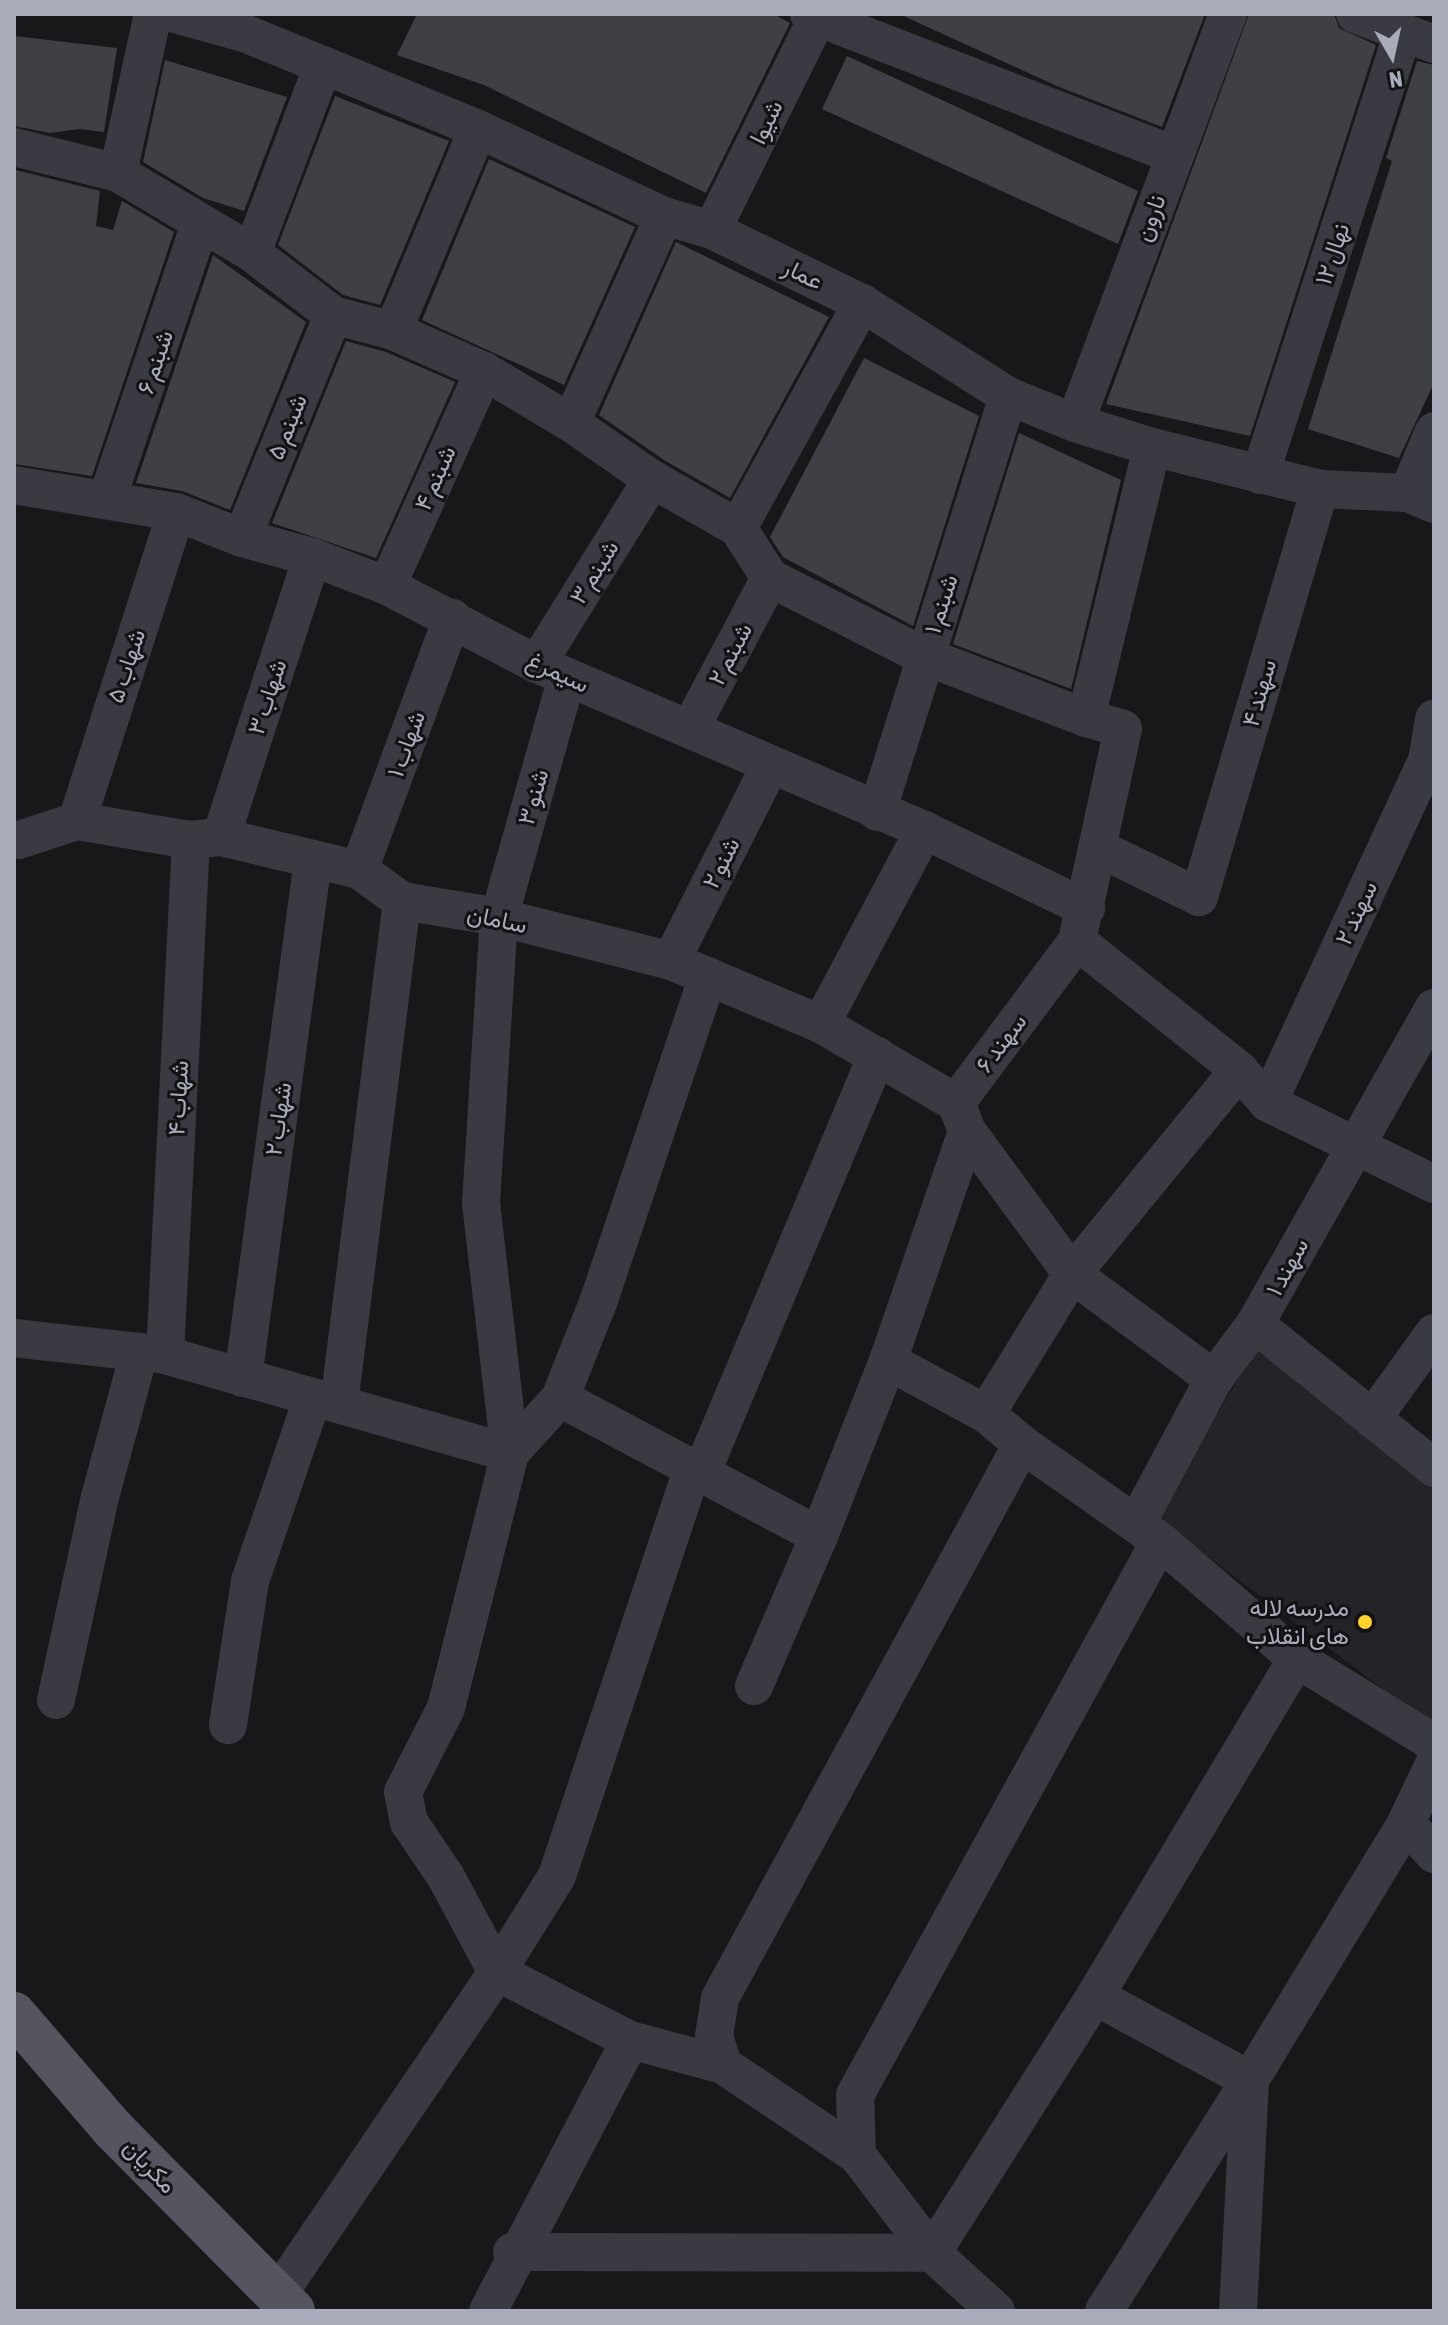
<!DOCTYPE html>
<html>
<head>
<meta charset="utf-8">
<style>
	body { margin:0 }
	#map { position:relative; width:1448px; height:2325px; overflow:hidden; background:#18181a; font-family:"Asap Condensed",Vazirmatn,sans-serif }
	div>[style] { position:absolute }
	.built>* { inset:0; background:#242428 }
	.building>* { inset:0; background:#3f4045 }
	.minor>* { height:38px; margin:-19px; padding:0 19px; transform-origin:19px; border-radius:19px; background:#3a3b42 }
	.major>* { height:44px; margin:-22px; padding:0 22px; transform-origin:22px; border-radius:22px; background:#54555f }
	.dots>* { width:22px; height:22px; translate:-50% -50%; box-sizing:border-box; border:4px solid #131315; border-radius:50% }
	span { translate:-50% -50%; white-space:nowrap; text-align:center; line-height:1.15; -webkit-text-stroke:6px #131315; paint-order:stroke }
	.street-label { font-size:24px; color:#a9acbb }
	.poi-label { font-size:24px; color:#a9acbb }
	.right { translate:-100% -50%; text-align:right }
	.frame { position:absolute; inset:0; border:16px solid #a9acbb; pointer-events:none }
	.north { position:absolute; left:1352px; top:16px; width:80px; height:80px; -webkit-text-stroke:6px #131315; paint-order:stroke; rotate:171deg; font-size:22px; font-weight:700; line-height:32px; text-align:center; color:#a9acbb }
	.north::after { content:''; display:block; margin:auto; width:28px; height:36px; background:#a9acbb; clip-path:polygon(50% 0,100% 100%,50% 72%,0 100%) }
</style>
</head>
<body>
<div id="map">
	<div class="built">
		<i style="clip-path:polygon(1256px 1349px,1434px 1481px,1434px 1728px,1156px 1517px)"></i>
	</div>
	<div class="building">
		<i style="clip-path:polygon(417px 14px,773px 14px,790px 23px,706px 193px,484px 85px,397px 55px)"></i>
		<i style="clip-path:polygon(899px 14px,1205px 14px,1162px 127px,1057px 86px)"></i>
		<i style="clip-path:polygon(1249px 14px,1334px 14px,1339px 28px,1376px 45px,1250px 436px,1106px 404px)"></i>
		<i style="clip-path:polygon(14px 36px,117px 48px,104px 132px,79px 129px,50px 133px,14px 126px)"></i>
		<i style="clip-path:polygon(847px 56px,1138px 191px,1118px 244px,822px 109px)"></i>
		<i style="clip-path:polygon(165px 60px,287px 97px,244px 211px,203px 198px,143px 162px)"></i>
		<i style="clip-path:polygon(1417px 61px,1434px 65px,1434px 383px,1399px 458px,1308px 429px,1392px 161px,1386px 158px)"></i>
		<i style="clip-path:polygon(335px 96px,449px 141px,380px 305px,343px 295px,278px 245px)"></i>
		<i style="clip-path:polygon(489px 159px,635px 227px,564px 385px,422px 320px)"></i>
		<i style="clip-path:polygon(16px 170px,100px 191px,96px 226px,113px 230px,122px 201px,174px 232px,92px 476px,14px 464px)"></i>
		<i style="clip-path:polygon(676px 242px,829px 317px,730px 498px,664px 460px,599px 415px)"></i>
		<i style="clip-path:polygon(213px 255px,306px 322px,230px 510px,182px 491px,136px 483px)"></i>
		<i style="clip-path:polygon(346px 341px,386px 352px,455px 382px,376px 558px,272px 523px)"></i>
		<i style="clip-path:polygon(864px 358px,979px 416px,913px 626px,783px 557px,770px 537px)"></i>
		<i style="clip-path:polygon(1019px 433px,1121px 480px,1071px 689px,953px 644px)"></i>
	</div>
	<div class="minor">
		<i style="left:175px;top:14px;width:72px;rotate:15.4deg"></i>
		<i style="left:244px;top:33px;width:85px;rotate:22.1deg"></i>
		<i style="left:323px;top:65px;width:168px;rotate:22.4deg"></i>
		<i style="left:478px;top:129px;width:205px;rotate:25.1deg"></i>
		<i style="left:664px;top:216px;width:50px;rotate:16.3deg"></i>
		<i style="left:712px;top:230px;width:167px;rotate:26deg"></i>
		<i style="left:862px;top:303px;width:173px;rotate:32.5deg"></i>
		<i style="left:1008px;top:396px;width:72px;rotate:21.9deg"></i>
		<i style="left:1075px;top:423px;width:81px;rotate:17.3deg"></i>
		<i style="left:1152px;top:447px;width:173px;rotate:14deg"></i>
		<i style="left:1320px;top:489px;width:88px;rotate:2.6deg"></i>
		<i style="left:1408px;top:493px;width:28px;rotate:23deg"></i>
		<i style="left:809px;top:14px;width:391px;rotate:21.1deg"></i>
		<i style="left:1355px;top:14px;width:85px;rotate:20.8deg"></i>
		<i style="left:14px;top:147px;width:107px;rotate:14deg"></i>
		<i style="left:118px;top:173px;width:156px;rotate:30.8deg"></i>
		<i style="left:252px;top:253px;width:102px;rotate:37.4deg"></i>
		<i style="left:333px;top:315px;width:62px;rotate:14.9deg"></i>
		<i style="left:393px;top:331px;width:99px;rotate:23.7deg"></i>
		<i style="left:484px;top:371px;width:101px;rotate:30.9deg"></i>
		<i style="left:571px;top:423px;width:98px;rotate:34.7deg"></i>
		<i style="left:652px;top:479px;width:99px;rotate:29.7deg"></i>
		<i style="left:738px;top:528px;width:59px;rotate:57.4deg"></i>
		<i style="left:770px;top:578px;width:173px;rotate:26.9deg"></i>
		<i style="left:924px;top:656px;width:173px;rotate:20.9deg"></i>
		<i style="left:118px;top:173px;width:163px;rotate:-77.6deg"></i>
		<i style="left:712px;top:230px;width:241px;rotate:-63.6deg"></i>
		<i style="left:252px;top:253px;width:201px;rotate:-69.3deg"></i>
		<i style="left:393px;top:331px;width:219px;rotate:-67.2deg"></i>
		<i style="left:571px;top:423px;width:227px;rotate:-65.8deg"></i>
		<i style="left:1075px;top:423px;width:437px;rotate:-69.5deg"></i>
		<i style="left:1260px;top:475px;width:465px;rotate:-72.1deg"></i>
		<i style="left:14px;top:485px;width:164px;rotate:9.5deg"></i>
		<i style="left:176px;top:512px;width:71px;rotate:21.5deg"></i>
		<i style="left:242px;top:538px;width:73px;rotate:15.2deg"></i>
		<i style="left:312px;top:557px;width:80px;rotate:21.1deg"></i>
		<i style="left:387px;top:586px;width:169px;rotate:27.5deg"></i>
		<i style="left:537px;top:664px;width:421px;rotate:23.2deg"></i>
		<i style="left:924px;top:830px;width:180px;rotate:25.7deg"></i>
		<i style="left:1408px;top:493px;width:67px;rotate:-67.2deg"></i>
		<i style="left:107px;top:499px;width:290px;rotate:-71.3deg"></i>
		<i style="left:738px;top:528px;width:257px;rotate:-61.1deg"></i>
		<i style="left:242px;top:538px;width:241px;rotate:-67.8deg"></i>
		<i style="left:387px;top:586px;width:236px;rotate:-65.7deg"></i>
		<i style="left:537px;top:664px;width:218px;rotate:-58.1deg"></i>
		<i style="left:567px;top:677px;width:249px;rotate:105.8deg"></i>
		<i style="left:499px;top:917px;width:287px;rotate:93.6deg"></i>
		<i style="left:481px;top:1203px;width:252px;rotate:83.4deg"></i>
		<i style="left:510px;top:1453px;width:263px;rotate:104.1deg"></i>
		<i style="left:446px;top:1708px;width:94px;rotate:117.1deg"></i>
		<i style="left:403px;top:1792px;width:31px;rotate:79deg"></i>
		<i style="left:409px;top:1822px;width:66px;rotate:56.1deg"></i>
		<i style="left:446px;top:1877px;width:108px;rotate:61.8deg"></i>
		<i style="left:497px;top:1972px;width:149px;rotate:27.1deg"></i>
		<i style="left:630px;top:2040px;width:96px;rotate:15deg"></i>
		<i style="left:690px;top:729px;width:171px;rotate:-62.1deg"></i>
		<i style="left:877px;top:812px;width:436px;rotate:-72.5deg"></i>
		<i style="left:77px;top:821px;width:324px;rotate:-72.2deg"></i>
		<i style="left:221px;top:837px;width:294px;rotate:-72deg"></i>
		<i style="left:19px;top:840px;width:61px;rotate:-18.1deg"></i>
		<i style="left:77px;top:821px;width:116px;rotate:9.5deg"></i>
		<i style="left:191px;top:840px;width:30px;rotate:-6deg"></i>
		<i style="left:221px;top:837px;width:142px;rotate:13.4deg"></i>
		<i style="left:359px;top:870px;width:53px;rotate:35.8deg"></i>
		<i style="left:402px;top:901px;width:98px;rotate:9.4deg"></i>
		<i style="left:499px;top:917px;width:178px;rotate:14.3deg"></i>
		<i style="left:671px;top:961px;width:163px;rotate:22.8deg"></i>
		<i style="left:821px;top:1024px;width:156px;rotate:30.3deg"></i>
		<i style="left:1098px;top:848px;width:112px;rotate:25.9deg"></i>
		<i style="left:1199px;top:897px;width:426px;rotate:-73.5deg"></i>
		<i style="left:359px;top:870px;width:269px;rotate:-69.7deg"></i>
		<i style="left:1077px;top:941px;width:207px;rotate:38.5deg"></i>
		<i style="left:1239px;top:1070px;width:44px;rotate:48.7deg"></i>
		<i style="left:1268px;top:1103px;width:185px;rotate:26deg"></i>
		<i style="left:671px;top:961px;width:219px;rotate:-63.1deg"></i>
		<i style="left:708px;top:976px;width:347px;rotate:108.6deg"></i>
		<i style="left:597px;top:1305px;width:100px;rotate:111.7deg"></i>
		<i style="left:560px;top:1398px;width:293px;rotate:28deg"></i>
		<i style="left:821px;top:1024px;width:220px;rotate:-62deg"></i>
		<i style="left:1268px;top:1103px;width:377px;rotate:-65.1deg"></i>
		<i style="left:1427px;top:761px;width:43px;rotate:-80.5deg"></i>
		<i style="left:967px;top:1131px;width:177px;rotate:53.7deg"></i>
		<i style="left:1072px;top:1274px;width:177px;rotate:36.5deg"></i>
		<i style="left:1255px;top:1324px;width:230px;rotate:38.8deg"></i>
		<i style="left:14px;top:1338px;width:152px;rotate:6.4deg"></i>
		<i style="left:165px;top:1355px;width:359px;rotate:15.9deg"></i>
		<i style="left:165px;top:1355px;width:516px;rotate:-87.11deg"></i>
		<i style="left:888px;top:1361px;width:111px;rotate:28.4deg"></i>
		<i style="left:986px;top:1414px;width:47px;rotate:39.8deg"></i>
		<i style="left:1022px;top:1444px;width:169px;rotate:35.1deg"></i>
		<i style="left:1160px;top:1541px;width:181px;rotate:40.7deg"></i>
		<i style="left:1297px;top:1659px;width:161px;rotate:31.5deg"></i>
		<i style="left:243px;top:1378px;width:523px;rotate:-82.3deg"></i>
		<i style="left:339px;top:1404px;width:507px;rotate:-82.86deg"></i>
		<i style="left:986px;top:1414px;width:164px;rotate:-58.4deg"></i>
		<i style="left:1072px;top:1274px;width:264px;rotate:-50.7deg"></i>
		<i style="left:1372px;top:1419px;width:106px;rotate:-54.2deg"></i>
		<i style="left:510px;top:1453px;width:74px;rotate:-47.7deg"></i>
		<i style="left:701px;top:1474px;width:454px;rotate:-67.2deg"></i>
		<i style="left:1137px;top:1523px;width:163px;rotate:-61.9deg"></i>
		<i style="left:1214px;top:1379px;width:69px;rotate:-53.3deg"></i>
		<i style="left:1255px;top:1324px;width:363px;rotate:-60.5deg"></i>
		<i style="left:754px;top:1686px;width:163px;rotate:-66.6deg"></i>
		<i style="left:819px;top:1536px;width:188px;rotate:-68.5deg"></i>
		<i style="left:888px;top:1361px;width:243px;rotate:-71deg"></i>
		<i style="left:967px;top:1131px;width:30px;rotate:-111deg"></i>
		<i style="left:956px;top:1103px;width:202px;rotate:-53.2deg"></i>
		<i style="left:1077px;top:941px;width:217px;rotate:-77.8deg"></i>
		<i style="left:1123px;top:729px;width:39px;rotate:-163deg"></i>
		<i style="left:1086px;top:718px;width:279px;rotate:-76.3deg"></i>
		<i style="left:56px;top:1700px;width:208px;rotate:-77.8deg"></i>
		<i style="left:100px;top:1497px;width:149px;rotate:-74.8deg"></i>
		<i style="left:228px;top:1725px;width:146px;rotate:-81.3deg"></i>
		<i style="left:250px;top:1581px;width:194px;rotate:-71.1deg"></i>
		<i style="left:1406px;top:1823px;width:42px;rotate:47.9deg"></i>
		<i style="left:1095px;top:1996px;width:176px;rotate:28.5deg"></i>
		<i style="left:1250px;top:2080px;width:273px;rotate:122.3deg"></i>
		<i style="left:857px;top:2155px;width:161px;rotate:-146.1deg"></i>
		<i style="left:723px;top:2065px;width:30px;rotate:-107deg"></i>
		<i style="left:714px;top:2036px;width:38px;rotate:-81deg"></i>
		<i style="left:720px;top:1998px;width:631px;rotate:-61.4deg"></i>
		<i style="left:512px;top:2252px;width:420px;rotate:0.1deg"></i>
		<i style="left:932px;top:2253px;width:304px;rotate:-57.6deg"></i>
		<i style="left:1095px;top:1996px;width:393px;rotate:-59.1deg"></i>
		<i style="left:277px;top:2296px;width:392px;rotate:-55.8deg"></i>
		<i style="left:497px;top:1972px;width:113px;rotate:-58deg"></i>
		<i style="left:557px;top:1876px;width:429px;rotate:-71.6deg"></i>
		<i style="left:488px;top:2311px;width:306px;rotate:-62.3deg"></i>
		<i style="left:996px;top:2311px;width:86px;rotate:-137.8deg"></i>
		<i style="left:932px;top:2253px;width:123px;rotate:-127.4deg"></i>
		<i style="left:857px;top:2155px;width:60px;rotate:-91.9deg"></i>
		<i style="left:855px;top:2095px;width:632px;rotate:-61.17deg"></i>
		<i style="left:1238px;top:2311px;width:231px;rotate:-87deg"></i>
		<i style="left:1250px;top:2080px;width:301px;rotate:-58.7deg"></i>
		<i style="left:1406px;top:1823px;width:65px;rotate:-64.6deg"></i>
	</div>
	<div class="major">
		<i style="left:14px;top:2014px;width:152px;rotate:49.3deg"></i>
		<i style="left:113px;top:2129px;width:256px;rotate:45.3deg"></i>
	</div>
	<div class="dots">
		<i style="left:1365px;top:1622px;background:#ffd32b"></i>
	</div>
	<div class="street-label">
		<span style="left:766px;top:122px;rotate:-64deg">شیوا</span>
		<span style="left:1150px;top:218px;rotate:-70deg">نارون</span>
		<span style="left:1332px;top:254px;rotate:-72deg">نهال ۱۲</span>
		<span style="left:803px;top:274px;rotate:26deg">عمار</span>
		<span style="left:155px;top:362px;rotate:-71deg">شبنم ۶</span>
		<span style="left:287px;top:427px;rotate:-68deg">شبنم ۵</span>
		<span style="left:435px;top:478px;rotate:-66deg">شبنم ۴</span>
		<span style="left:594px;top:572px;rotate:-58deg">شبنم ۳</span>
		<span style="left:941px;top:604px;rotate:-72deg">شبنم ۱</span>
		<span style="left:730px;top:654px;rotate:-62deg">شبنم ۲</span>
		<span style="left:126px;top:666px;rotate:-72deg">شهاب ۵</span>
		<span style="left:558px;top:672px;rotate:25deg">سیمرغ</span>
		<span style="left:1259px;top:693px;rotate:-74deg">سهند ۴</span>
		<span style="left:267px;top:697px;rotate:-72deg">شهاب ۳</span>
		<span style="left:406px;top:744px;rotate:-70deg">شهاب ۱</span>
		<span style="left:533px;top:797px;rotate:-74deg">شنو ۳</span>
		<span style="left:721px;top:863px;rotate:-63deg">شنو ۲</span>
		<span style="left:1356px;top:913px;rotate:-65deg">سهند ۲</span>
		<span style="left:497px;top:919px;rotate:12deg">سامان</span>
		<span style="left:1001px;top:1043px;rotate:-53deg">سهند ۶</span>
		<span style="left:178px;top:1098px;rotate:-87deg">شهاب ۴</span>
		<span style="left:278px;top:1119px;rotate:-82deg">شهاب ۲</span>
		<span style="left:1287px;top:1267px;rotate:-61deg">سهند ۱</span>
		<span style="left:150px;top:2166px;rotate:46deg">مکریان</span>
	</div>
	<div class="poi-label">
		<span class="right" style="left:1349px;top:1622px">مدرسه لاله<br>های انقلاب</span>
	</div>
	<div class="frame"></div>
	<div class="north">N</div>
</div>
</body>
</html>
